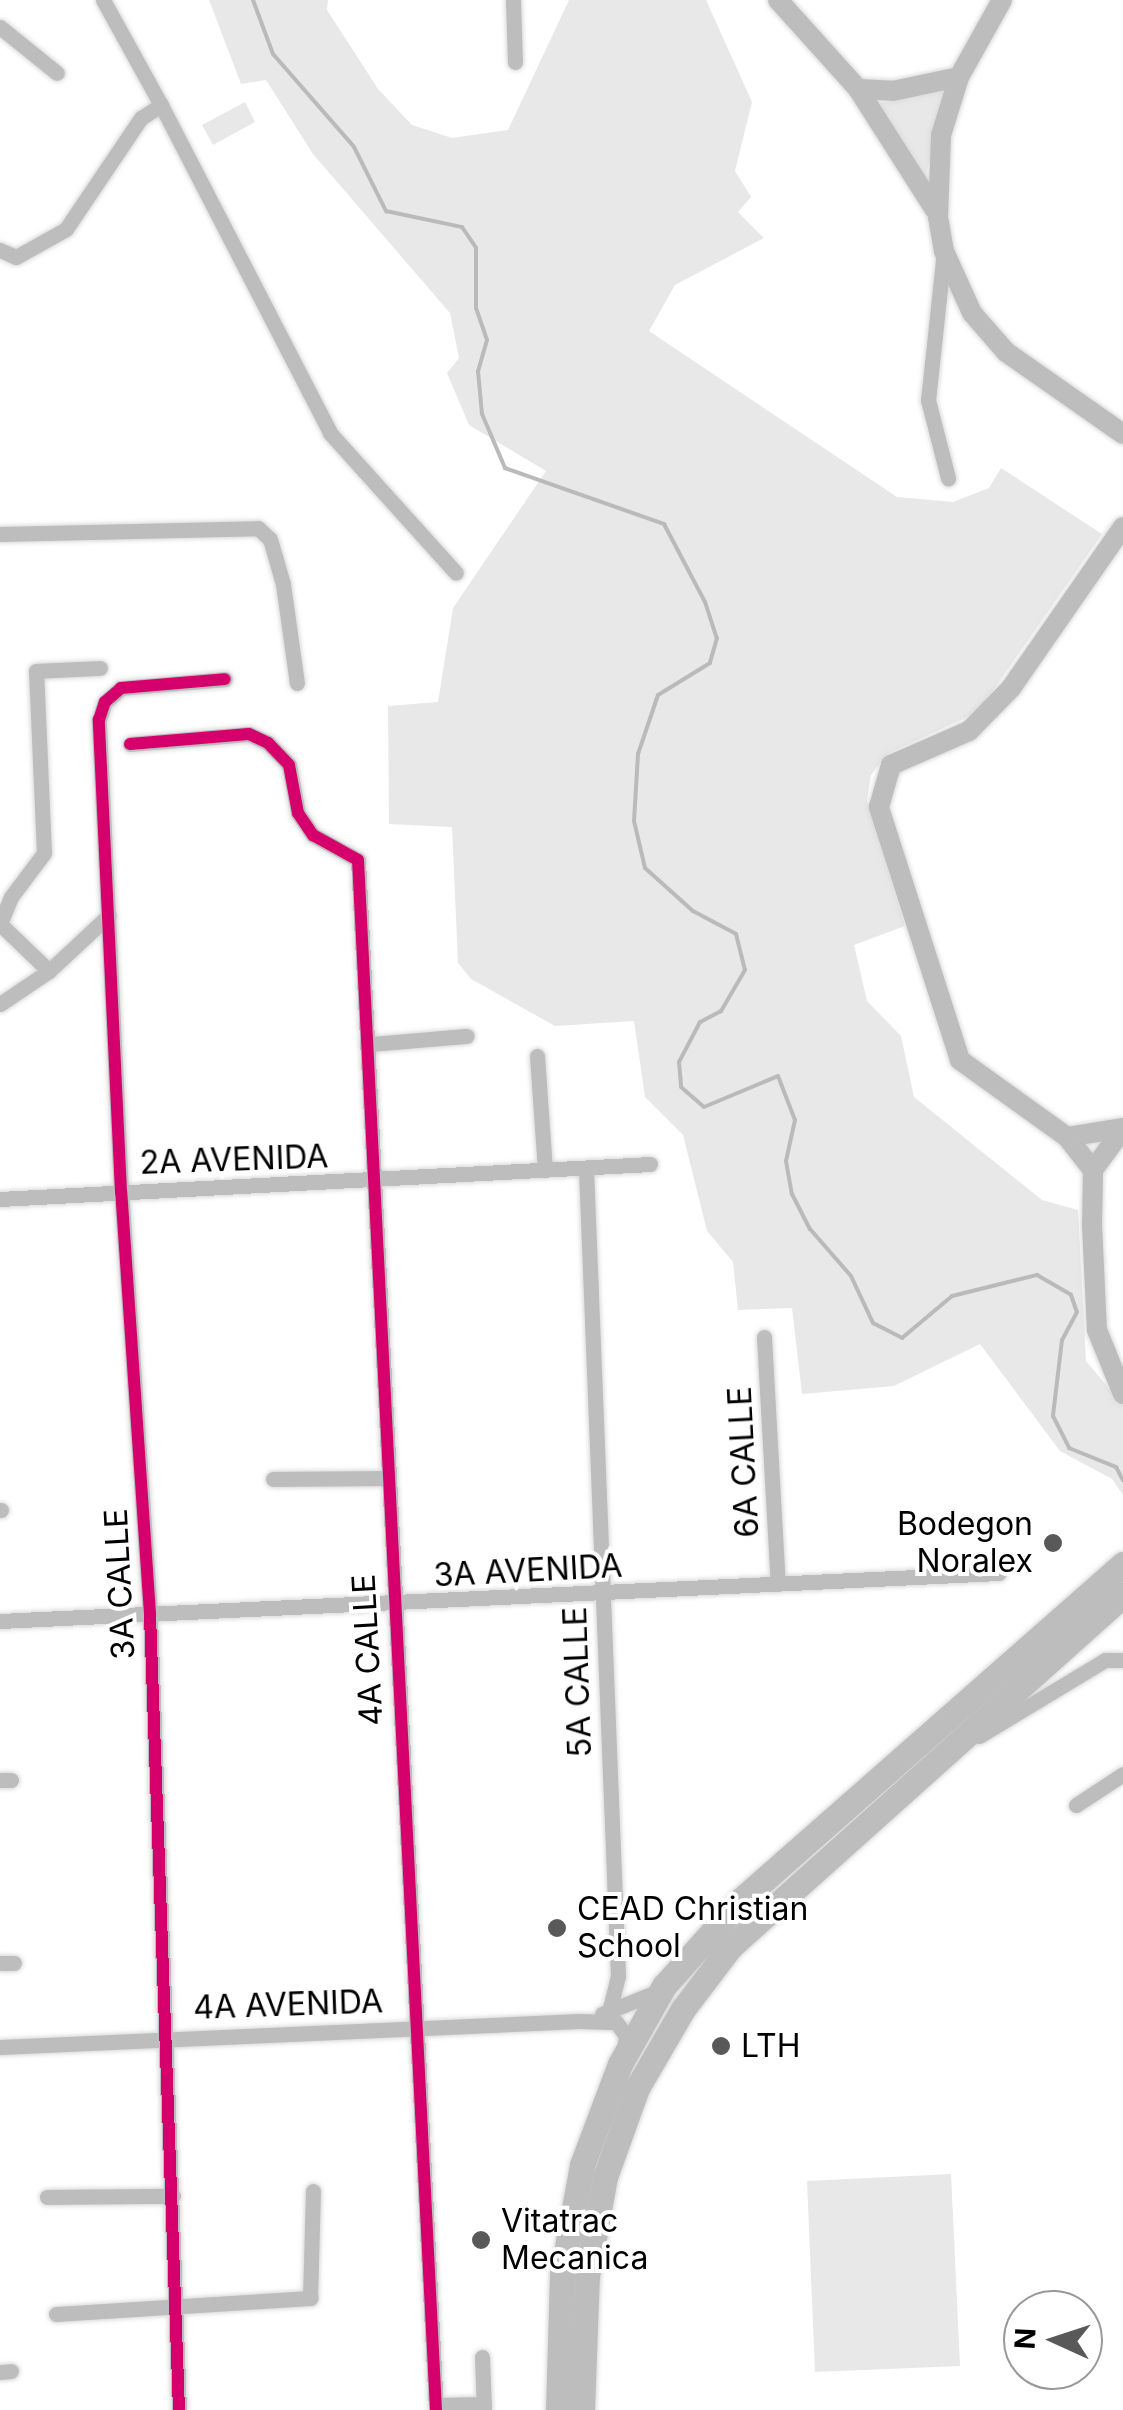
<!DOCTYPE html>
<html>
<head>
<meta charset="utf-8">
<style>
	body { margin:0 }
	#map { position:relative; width:1123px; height:2410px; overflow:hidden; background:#fff; font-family:Inter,sans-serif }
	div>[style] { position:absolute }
	.green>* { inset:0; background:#e8e8e8 }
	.stream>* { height:4px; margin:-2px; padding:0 2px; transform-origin:2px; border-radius:2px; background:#bababa }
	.roads { filter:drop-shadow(0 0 2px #dbdbdb) drop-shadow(0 0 2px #dbdbdb) }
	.minor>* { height:15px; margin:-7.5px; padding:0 7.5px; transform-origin:7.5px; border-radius:7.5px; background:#bdbdbd }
	.tertiary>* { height:20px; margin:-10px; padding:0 10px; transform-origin:10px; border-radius:10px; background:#bdbdbd }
	.trunk>* { height:25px; margin:-12.5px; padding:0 12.5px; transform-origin:12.5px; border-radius:12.5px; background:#bdbdbd }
	.cycleway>* { height:12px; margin:-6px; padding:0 6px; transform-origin:6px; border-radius:6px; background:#d6006c }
	.dots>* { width:28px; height:28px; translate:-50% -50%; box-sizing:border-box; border:5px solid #fff; border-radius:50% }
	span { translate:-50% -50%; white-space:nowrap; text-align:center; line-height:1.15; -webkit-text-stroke:8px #fff; paint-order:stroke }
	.street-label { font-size:32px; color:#000 }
	.poi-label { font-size:32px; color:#000 }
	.right { translate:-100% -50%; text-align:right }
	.left { translate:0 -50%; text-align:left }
	.north { position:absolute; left:1003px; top:2290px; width:100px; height:100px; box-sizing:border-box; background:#fff; border:2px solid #999; border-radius:50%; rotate:273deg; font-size:28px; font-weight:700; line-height:40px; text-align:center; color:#000 }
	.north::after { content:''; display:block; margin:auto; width:35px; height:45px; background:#595959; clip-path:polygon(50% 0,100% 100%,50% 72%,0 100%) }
</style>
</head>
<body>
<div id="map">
	<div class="green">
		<i style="clip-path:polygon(209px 0,328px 0,327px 10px,378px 89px,412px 125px,452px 138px,508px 130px,569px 0,706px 0,752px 102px,735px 171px,751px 197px,738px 212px,764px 238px,675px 285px,649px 331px,897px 497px,953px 502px,989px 488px,1001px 468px,1102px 534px,978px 712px,887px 754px,871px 775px,867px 801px,905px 926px,854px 945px,867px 1001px,901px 1036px,914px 1097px,1042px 1200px,1078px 1210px,1086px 1361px,1123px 1405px,1123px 1495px,1112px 1479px,1060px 1451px,980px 1344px,894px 1386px,802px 1394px,792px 1308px,738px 1310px,733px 1262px,707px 1231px,683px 1135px,645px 1097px,634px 1021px,555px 1026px,471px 979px,458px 963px,452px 827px,389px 824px,388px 706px,438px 702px,453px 608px,546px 471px,469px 425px,447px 373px,459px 358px,450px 313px,313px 154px,266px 80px,241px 84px)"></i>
		<i style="clip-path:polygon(949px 88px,924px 182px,876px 104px)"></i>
		<i style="clip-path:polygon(245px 102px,255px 122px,213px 145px,202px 125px)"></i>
		<i style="clip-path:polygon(951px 2174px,960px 2366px,815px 2372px,807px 2181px)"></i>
	</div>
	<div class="stream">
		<i style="left:253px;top:0;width:58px;rotate:69.7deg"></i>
		<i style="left:273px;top:54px;width:123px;rotate:48.9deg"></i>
		<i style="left:354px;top:147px;width:72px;rotate:63.4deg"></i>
		<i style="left:386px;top:211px;width:78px;rotate:11.9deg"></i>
		<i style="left:462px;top:227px;width:25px;rotate:56deg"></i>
		<i style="left:476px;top:248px;width:60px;rotate:90deg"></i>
		<i style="left:476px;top:308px;width:34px;rotate:71deg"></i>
		<i style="left:487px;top:340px;width:32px;rotate:106deg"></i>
		<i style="left:478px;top:371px;width:43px;rotate:84.7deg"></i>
		<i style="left:482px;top:414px;width:59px;rotate:66.9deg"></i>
		<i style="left:505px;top:468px;width:169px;rotate:19.4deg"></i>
		<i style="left:664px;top:524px;width:88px;rotate:62.3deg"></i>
		<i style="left:705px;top:602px;width:38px;rotate:72deg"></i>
		<i style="left:717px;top:638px;width:26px;rotate:106deg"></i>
		<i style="left:710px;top:663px;width:61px;rotate:148.4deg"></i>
		<i style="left:658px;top:695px;width:62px;rotate:108.7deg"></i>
		<i style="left:638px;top:754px;width:67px;rotate:93.4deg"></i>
		<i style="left:634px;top:821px;width:48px;rotate:76.8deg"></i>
		<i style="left:645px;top:868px;width:64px;rotate:41.9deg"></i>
		<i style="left:693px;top:911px;width:49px;rotate:28.1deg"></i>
		<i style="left:736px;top:934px;width:37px;rotate:76deg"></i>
		<i style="left:745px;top:970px;width:48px;rotate:120.3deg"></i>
		<i style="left:721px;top:1011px;width:24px;rotate:152deg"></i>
		<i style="left:700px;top:1022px;width:45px;rotate:117.7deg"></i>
		<i style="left:679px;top:1062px;width:25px;rotate:85deg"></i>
		<i style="left:681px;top:1087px;width:30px;rotate:41deg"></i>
		<i style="left:704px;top:1107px;width:80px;rotate:-22.7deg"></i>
		<i style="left:778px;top:1076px;width:47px;rotate:68.9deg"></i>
		<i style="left:795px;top:1120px;width:42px;rotate:102.4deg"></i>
		<i style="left:786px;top:1161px;width:34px;rotate:80deg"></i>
		<i style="left:792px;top:1194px;width:39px;rotate:63deg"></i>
		<i style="left:810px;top:1229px;width:62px;rotate:48.9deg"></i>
		<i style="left:851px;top:1276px;width:52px;rotate:64.9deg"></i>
		<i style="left:873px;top:1323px;width:33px;rotate:27deg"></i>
		<i style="left:902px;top:1338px;width:65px;rotate:-40deg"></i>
		<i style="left:952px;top:1296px;width:88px;rotate:-13.9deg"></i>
		<i style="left:1037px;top:1275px;width:39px;rotate:30deg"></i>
		<i style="left:1071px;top:1295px;width:18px;rotate:71deg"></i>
		<i style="left:1077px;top:1312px;width:32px;rotate:118deg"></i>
		<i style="left:1062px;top:1340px;width:77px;rotate:96.8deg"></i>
		<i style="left:1053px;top:1416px;width:36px;rotate:63deg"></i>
		<i style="left:1069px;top:1448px;width:51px;rotate:22deg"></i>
		<i style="left:1116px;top:1467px;width:15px;rotate:62deg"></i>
	</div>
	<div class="roads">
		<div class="minor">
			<i style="left:513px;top:0;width:62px;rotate:88.2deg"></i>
			<i style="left:0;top:27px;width:73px;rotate:38.9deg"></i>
			<i style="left:161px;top:105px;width:369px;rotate:62.7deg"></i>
			<i style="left:330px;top:433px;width:188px;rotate:48deg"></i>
			<i style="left:0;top:250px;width:17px;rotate:24deg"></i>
			<i style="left:16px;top:257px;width:57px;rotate:-29.2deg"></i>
			<i style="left:66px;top:229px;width:134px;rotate:-56deg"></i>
			<i style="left:141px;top:118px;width:24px;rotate:-33deg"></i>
			<i style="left:161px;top:105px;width:120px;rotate:-118.9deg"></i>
			<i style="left:944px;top:251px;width:150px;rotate:96.1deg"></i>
			<i style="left:928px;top:400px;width:81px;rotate:75.6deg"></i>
			<i style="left:0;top:534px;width:258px;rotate:-1.3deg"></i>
			<i style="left:258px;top:528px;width:16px;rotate:43deg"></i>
			<i style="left:270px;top:539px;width:47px;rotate:73.9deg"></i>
			<i style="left:283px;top:584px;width:100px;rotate:82deg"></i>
			<i style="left:130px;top:744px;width:119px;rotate:-4.8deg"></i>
			<i style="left:249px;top:734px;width:21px;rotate:25deg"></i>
			<i style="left:268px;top:743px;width:30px;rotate:46deg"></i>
			<i style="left:289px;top:765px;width:49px;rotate:79.4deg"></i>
			<i style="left:298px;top:813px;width:27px;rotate:56deg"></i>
			<i style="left:313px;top:835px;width:51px;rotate:29.1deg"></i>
			<i style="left:358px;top:860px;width:1552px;rotate:87.12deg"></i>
			<i style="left:49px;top:971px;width:68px;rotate:-136.2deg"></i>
			<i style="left:0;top:924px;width:29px;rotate:-68deg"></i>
			<i style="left:11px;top:897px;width:55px;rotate:-53.1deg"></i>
			<i style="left:44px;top:853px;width:182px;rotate:-92.5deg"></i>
			<i style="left:36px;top:671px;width:64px;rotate:-2.7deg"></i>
			<i style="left:0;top:1004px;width:59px;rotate:-34deg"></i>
			<i style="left:49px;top:971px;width:82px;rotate:-43deg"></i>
			<i style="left:371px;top:1044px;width:96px;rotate:-4.8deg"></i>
			<i style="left:537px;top:1056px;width:114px;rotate:86deg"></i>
			<i style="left:586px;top:1169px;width:808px;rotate:87.73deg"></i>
			<i style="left:618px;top:1976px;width:38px;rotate:104deg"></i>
			<i style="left:0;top:1199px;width:651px;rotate:-3.08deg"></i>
			<i style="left:764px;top:1337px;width:247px;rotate:86.8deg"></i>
			<i style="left:273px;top:1479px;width:113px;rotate:-0.5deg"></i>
			<i style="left:0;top:1510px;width:1px"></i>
			<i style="left:0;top:1621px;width:1000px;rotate:-2.75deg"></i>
			<i style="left:979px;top:1736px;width:147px;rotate:-31.1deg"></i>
			<i style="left:1105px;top:1660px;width:18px"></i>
			<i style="left:0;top:1780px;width:11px"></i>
			<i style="left:1076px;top:1805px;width:56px;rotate:-33.4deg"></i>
			<i style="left:0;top:1963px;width:14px"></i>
			<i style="left:602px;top:2014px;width:56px;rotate:-22deg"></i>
			<i style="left:0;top:2047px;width:580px;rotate:-2.57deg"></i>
			<i style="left:579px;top:2021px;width:37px;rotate:2deg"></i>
			<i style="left:616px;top:2022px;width:17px;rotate:54deg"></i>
			<i style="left:626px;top:2036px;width:12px;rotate:99deg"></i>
			<i style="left:47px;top:2197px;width:126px;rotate:-0.5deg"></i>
			<i style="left:56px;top:2314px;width:255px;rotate:-3.6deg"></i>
			<i style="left:310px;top:2298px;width:107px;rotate:-88.4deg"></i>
			<i style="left:482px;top:2357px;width:53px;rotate:87.8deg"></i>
			<i style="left:0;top:2372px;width:11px;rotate:-5deg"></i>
			<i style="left:436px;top:2405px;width:48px;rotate:-1.2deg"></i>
			<i style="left:179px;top:2410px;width:797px;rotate:-92.09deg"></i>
			<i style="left:150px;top:1614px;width:423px;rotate:-93.9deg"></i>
			<i style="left:121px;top:1192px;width:473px;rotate:-92.7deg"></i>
			<i style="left:99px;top:720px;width:19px;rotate:-72deg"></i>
			<i style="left:105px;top:702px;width:21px;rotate:-41deg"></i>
			<i style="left:121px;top:688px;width:104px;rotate:-4.9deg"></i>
		</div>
		<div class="tertiary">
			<i style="left:778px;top:0;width:120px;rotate:48deg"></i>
			<i style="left:858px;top:89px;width:143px;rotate:57.5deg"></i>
			<i style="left:1002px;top:0;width:88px;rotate:119.2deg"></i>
			<i style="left:959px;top:77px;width:61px;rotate:107.2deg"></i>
			<i style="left:941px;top:135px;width:82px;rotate:92.1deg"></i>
			<i style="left:938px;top:217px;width:35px;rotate:80deg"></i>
			<i style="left:944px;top:251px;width:68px;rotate:65.7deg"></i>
			<i style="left:972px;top:313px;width:52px;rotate:48.9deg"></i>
			<i style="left:1006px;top:352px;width:143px;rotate:35deg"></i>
			<i style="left:858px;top:89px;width:35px;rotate:3deg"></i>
			<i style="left:893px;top:91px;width:67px;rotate:-12deg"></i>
			<i style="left:1123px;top:1129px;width:51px;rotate:126.2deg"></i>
			<i style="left:1093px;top:1170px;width:55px;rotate:91deg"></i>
			<i style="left:1092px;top:1225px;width:105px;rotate:87.3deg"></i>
			<i style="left:1097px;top:1330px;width:69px;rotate:67.9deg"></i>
			<i style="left:1067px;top:1137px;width:57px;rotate:-9.1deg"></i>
			<i style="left:1093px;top:1170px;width:42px;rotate:-128.2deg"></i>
			<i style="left:1067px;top:1137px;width:132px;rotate:-144.3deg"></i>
			<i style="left:960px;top:1060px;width:266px;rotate:-107.8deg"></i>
			<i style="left:879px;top:807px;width:44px;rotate:-74.1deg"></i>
			<i style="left:891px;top:765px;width:85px;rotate:-23.6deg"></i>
			<i style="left:969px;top:731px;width:60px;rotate:-45.7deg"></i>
			<i style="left:1011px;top:688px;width:196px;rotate:-55.2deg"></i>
		</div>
		<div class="trunk">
			<i style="left:558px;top:2410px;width:136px;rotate:-88.3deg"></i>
			<i style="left:562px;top:2274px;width:111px;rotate:-79.6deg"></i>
			<i style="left:582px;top:2165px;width:108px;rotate:-69.4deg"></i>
			<i style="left:620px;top:2064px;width:90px;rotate:-60.6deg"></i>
			<i style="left:664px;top:1986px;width:115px;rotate:-48.2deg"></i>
			<i style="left:741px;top:1900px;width:509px;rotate:-41.33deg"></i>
			<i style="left:582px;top:2410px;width:134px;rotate:-87.9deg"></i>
			<i style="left:587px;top:2276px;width:101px;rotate:-79.7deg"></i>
			<i style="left:605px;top:2177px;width:95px;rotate:-70.2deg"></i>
			<i style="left:637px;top:2088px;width:91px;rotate:-59.8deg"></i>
			<i style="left:683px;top:2009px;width:78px;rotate:-52.8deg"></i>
			<i style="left:730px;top:1947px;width:528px;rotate:-41.85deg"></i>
		</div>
	</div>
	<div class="cycleway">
		<i style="left:130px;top:744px;width:119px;rotate:-4.8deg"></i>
		<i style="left:249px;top:734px;width:21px;rotate:25deg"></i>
		<i style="left:268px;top:743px;width:30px;rotate:46deg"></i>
		<i style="left:289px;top:765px;width:49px;rotate:79.4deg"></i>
		<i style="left:298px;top:813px;width:27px;rotate:56deg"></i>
		<i style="left:313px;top:835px;width:51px;rotate:29.1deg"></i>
		<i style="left:358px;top:860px;width:1552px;rotate:87.12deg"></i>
		<i style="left:179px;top:2410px;width:797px;rotate:-92.09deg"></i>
		<i style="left:150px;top:1614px;width:423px;rotate:-93.9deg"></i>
		<i style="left:121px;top:1192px;width:473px;rotate:-92.7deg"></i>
		<i style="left:99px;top:720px;width:19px;rotate:-72deg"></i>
		<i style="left:105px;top:702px;width:21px;rotate:-41deg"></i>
		<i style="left:121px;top:688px;width:104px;rotate:-4.9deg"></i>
	</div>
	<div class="dots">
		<i style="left:1053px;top:1543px;background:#595959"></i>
		<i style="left:557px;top:1928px;background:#595959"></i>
		<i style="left:721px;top:2046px;background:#595959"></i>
		<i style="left:481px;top:2240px;background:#595959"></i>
	</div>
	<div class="street-label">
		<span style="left:234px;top:1160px;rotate:-2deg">2A AVENIDA</span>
		<span style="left:744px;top:1462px;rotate:-93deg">6A CALLE</span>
		<span style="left:528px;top:1571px;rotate:-3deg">3A AVENIDA</span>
		<span style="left:120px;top:1584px;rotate:-93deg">3A CALLE</span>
		<span style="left:368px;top:1650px;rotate:-93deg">4A CALLE</span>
		<span style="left:578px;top:1682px;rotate:-92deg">5A CALLE</span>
		<span style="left:288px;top:2005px;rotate:-2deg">4A AVENIDA</span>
	</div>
	<div class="poi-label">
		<span class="right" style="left:1033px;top:1543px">Bodegon<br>Noralex</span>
		<span class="left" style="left:577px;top:1928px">CEAD Christian<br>School</span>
		<span class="left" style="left:741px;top:2046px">LTH</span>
		<span class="left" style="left:501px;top:2240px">Vitatrac<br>Mecanica</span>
	</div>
	<div class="north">N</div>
</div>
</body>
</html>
